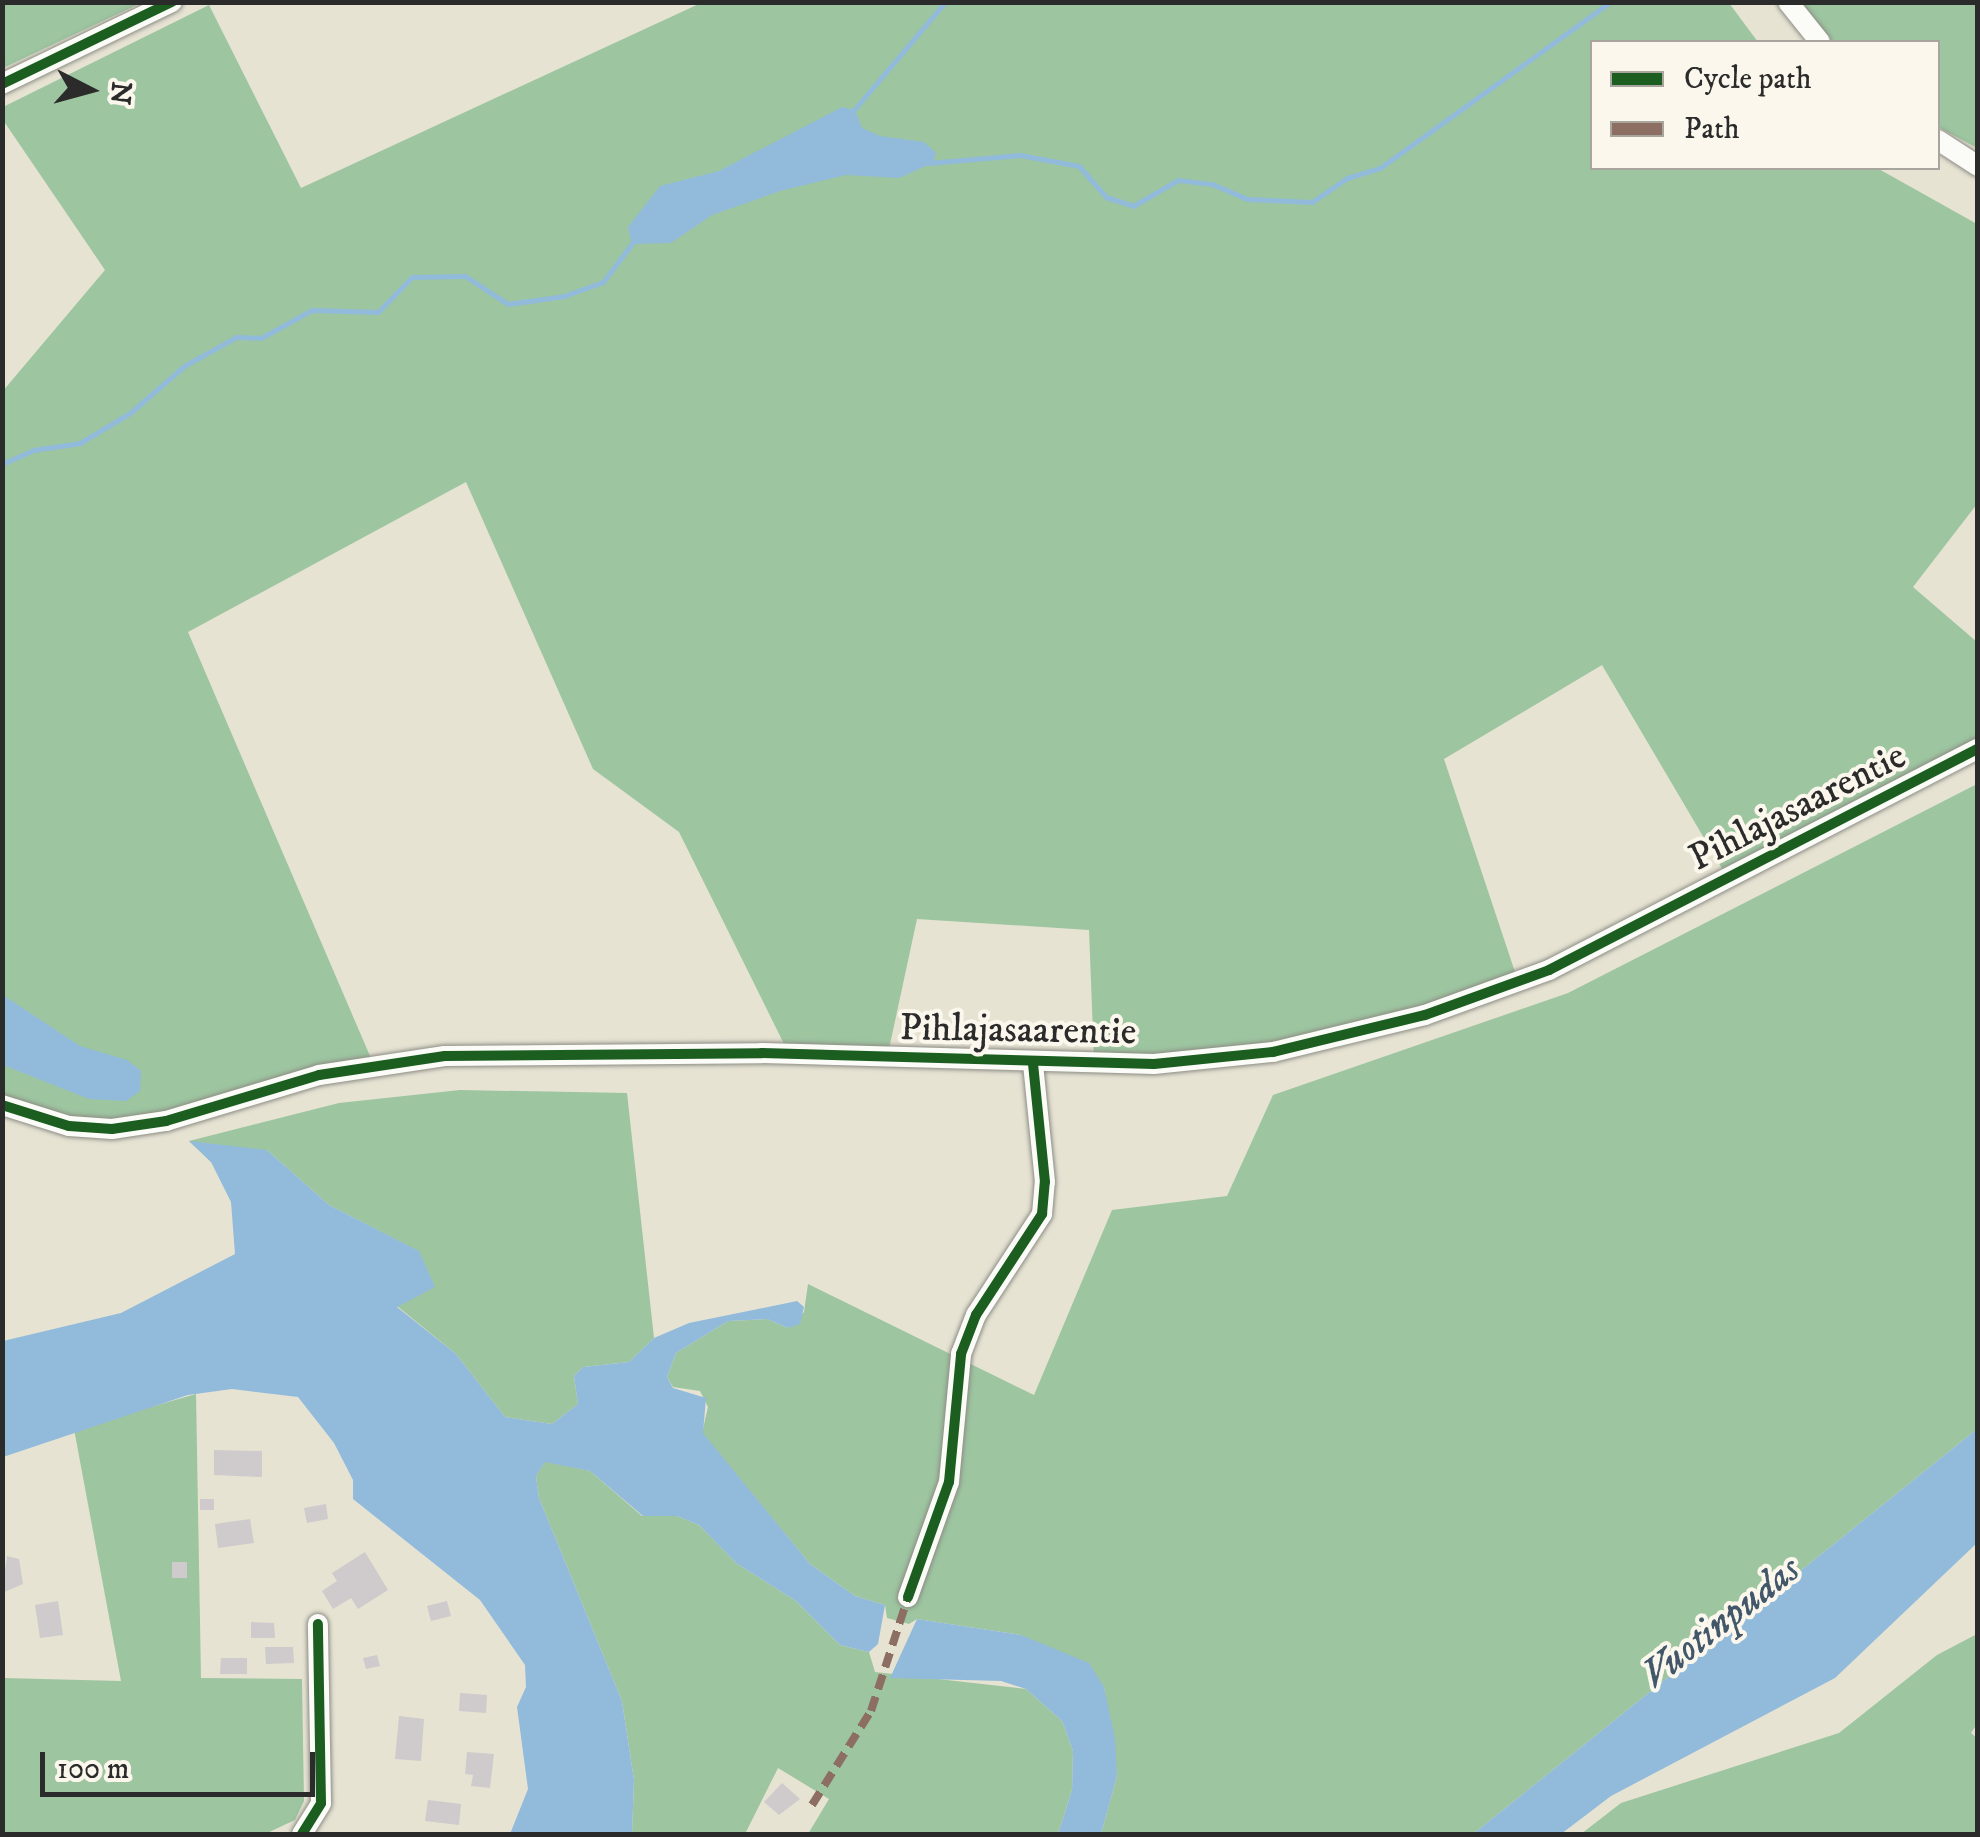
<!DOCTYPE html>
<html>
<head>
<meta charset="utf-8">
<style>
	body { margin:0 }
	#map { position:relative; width:1980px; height:1837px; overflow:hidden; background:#e6e3d3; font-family:"IM FELL DW Pica",serif }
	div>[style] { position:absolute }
	.forest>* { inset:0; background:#9dc5a0 }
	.water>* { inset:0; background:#92bbdb }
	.stream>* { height:5px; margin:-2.5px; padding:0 2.5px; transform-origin:2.5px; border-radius:2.5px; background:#92bbdb }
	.building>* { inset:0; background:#cfcacb }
	.roads { filter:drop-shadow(0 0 2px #8e8d85) drop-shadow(0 0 2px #8e8d85) }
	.street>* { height:20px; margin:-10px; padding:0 10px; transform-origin:10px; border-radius:10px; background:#fbfbf8 }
	.quiet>* { height:8px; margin-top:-4px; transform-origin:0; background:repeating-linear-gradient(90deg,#8d6e63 0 15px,transparent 0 23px) }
	.cycleway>* { height:10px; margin:-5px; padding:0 5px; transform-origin:5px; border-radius:5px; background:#1b5e20 }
	span { translate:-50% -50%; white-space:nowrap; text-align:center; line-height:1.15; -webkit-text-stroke:8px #fbf7ec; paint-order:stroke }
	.street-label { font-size:38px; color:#2b2b2b }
	.water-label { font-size:40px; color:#42576a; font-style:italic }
	.frame { position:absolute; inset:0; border:5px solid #2b2b2b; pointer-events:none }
	.legend { position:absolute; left:1590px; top:40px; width:350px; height:130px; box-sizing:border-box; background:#fbf7ec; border:2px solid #a8a59f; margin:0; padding:12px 18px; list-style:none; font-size:30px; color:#2b2b2b }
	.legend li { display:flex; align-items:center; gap:20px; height:50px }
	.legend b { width:50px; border:2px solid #a8a59f }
	.north { position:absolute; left:40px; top:40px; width:100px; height:100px; -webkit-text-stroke:8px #fbf7ec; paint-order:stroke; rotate:96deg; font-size:28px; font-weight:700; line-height:40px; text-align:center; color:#2b2b2b }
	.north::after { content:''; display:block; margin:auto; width:35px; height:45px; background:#2b2b2b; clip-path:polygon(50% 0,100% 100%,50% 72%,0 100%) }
	.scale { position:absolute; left:40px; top:1752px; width:275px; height:45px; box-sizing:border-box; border:5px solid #2b2b2b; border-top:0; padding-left:12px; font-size:30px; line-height:35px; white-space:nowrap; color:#2b2b2b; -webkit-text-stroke:8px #fbf7ec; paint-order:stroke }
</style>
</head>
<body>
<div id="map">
	<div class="forest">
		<i style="clip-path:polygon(3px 2px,141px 2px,141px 3px,3px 68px)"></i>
		<i style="clip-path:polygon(701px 3px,1729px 3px,1758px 42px,1592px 42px,1592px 168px,1877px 168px,1977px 224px,1977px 504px,1913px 587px,1977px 642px,1977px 751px,1727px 877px,1602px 665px,1444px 759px,1517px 978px,1272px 1049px,1094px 1060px,1089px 930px,917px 919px,889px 1049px,785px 1046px,679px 832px,593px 769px,466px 482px,188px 632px,373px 1063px,118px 1127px,72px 1123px,3px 1097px,2px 392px,105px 270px,3px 120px,3px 107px,209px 5px,301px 188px)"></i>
		<i style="clip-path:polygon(1798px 3px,1977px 3px,1977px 148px,1938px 127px,1938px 42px,1830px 42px)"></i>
		<i style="clip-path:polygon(1977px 784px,1977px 1429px,1473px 1834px,1101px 1834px,1117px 1776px,1104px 1687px,1021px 1635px,917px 1619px,909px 1624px,887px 1618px,885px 1605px,855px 1596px,810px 1564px,702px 1433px,708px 1407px,700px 1391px,673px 1387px,667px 1377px,676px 1353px,728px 1321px,767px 1319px,788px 1328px,804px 1312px,808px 1284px,1034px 1395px,1112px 1210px,1227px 1196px,1273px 1095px,1568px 993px)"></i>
		<i style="clip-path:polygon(460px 1090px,627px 1093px,654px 1338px,629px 1362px,583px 1367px,574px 1376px,578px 1404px,552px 1424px,505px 1417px,456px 1354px,397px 1306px,418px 1251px,329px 1205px,267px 1150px,211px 1162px,189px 1141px,339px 1103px)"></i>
		<i style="clip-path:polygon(196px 1394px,201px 1678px,302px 1679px,304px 1801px,295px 1820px,265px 1834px,3px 1834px,3px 1678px,121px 1681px,74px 1429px)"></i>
		<i style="clip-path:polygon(545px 1461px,590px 1471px,642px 1516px,677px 1516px,699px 1525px,736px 1563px,796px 1601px,840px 1645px,869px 1652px,875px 1672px,1026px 1689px,1062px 1721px,1073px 1751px,1072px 1790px,1058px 1834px,808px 1834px,829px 1799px,778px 1768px,745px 1834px,632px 1834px,634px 1780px,622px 1701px,539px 1498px,536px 1476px)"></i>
		<i style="clip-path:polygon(1977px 1634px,1977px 1724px,1971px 1733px,1977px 1738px,1977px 1834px,1581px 1834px,1621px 1803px,1839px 1733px,1937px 1655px)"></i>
	</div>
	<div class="water">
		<i style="clip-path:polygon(842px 107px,855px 110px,862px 128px,880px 136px,924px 142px,936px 153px,933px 163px,899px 178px,846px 175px,780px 191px,712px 215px,671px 243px,632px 244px,628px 227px,660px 186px,719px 171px)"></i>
		<i style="clip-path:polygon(3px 995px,80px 1046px,127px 1060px,141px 1071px,140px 1091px,126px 1101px,89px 1099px,3px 1065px)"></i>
		<i style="clip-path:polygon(189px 1141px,267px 1150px,329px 1205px,419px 1251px,435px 1287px,397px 1307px,456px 1354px,505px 1417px,552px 1424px,578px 1404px,574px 1376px,583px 1367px,629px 1362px,654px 1338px,689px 1323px,797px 1301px,804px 1307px,800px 1324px,788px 1328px,767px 1319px,728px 1321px,676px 1353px,667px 1377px,673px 1388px,706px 1398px,703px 1433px,810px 1564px,855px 1596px,885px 1605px,878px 1644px,869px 1652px,840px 1645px,796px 1601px,736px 1563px,699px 1525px,677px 1516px,643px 1516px,590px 1471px,545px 1462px,536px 1476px,539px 1498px,622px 1701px,634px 1780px,632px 1834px,510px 1834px,528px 1789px,517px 1707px,526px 1687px,525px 1665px,480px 1600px,353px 1499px,353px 1480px,334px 1443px,298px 1397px,232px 1389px,188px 1395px,3px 1457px,3px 1341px,121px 1313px,235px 1254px,231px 1202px,211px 1162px)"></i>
		<i style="clip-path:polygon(1977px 1429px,1977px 1543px,1835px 1678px,1611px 1796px,1561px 1834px,1473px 1834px)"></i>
		<i style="clip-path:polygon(917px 1619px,1021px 1635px,1089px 1663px,1104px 1687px,1115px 1739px,1117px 1776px,1101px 1834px,1058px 1834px,1072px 1790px,1073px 1751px,1062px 1721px,1026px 1689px,1001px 1681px,890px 1678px)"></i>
	</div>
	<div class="stream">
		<i style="left:853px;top:111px;width:143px;rotate:-49.8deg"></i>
		<i style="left:928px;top:163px;width:92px;rotate:-5deg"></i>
		<i style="left:1020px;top:155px;width:60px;rotate:10.6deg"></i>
		<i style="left:1079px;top:166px;width:41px;rotate:48.9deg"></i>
		<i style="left:1106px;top:197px;width:28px;rotate:18deg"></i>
		<i style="left:1133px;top:206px;width:52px;rotate:-30deg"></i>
		<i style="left:1178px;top:180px;width:34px;rotate:7deg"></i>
		<i style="left:1212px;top:184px;width:38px;rotate:23deg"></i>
		<i style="left:1247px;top:199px;width:65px;rotate:2.6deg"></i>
		<i style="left:1312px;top:202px;width:42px;rotate:-34.4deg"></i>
		<i style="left:1347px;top:178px;width:34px;rotate:-17deg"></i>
		<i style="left:1380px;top:168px;width:284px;rotate:-35.8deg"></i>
		<i style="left:2px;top:464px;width:34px;rotate:-24deg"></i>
		<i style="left:33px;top:450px;width:48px;rotate:-8.5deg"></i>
		<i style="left:80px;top:443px;width:58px;rotate:-31deg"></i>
		<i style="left:130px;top:413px;width:72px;rotate:-41deg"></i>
		<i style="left:184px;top:366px;width:60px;rotate:-29.1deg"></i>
		<i style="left:236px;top:337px;width:25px;rotate:2deg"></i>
		<i style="left:261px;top:338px;width:58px;rotate:-28.8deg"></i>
		<i style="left:312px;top:310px;width:66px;rotate:1.7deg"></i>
		<i style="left:378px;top:312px;width:49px;rotate:-45.8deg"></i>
		<i style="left:412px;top:277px;width:53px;rotate:-1.1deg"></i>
		<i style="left:465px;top:276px;width:51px;rotate:33.1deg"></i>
		<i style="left:508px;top:304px;width:57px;rotate:-8.1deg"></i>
		<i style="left:564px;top:296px;width:41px;rotate:-19.7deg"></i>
		<i style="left:603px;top:282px;width:50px;rotate:-53.1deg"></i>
	</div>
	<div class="building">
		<i style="clip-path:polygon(214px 1450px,262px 1451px,262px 1477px,214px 1475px)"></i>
		<i style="clip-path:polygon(200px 1499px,214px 1499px,214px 1510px,200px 1510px)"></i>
		<i style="clip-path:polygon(326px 1504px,328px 1519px,307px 1523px,304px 1508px)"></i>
		<i style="clip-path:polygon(250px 1519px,254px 1543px,218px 1548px,215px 1524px)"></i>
		<i style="clip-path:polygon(365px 1552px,388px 1590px,358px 1609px,351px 1598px,333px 1609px,322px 1591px,337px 1581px,332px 1573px)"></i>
		<i style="clip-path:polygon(7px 1556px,19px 1559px,23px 1584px,2px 1593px)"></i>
		<i style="clip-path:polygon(172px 1562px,187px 1562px,187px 1578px,172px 1578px)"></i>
		<i style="clip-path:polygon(58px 1601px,63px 1635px,40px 1638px,35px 1605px)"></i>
		<i style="clip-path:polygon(447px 1601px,451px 1616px,431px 1621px,427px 1606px)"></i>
		<i style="clip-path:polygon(251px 1622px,274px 1623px,275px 1638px,251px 1638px)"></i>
		<i style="clip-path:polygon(265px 1647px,293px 1647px,294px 1663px,266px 1664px)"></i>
		<i style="clip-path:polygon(377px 1655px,380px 1666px,366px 1669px,363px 1658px)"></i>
		<i style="clip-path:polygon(221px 1658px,247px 1658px,247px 1674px,220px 1674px)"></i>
		<i style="clip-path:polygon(460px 1693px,487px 1695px,486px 1713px,459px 1711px)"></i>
		<i style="clip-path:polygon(399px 1716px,424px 1719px,421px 1761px,395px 1759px)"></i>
		<i style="clip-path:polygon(467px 1752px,494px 1754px,490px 1788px,471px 1786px,473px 1775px,465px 1774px)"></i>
		<i style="clip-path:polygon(782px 1783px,800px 1799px,779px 1815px,764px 1802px)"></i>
		<i style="clip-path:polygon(428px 1800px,461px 1804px,459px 1825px,425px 1821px)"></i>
	</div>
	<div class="roads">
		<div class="street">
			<i style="left:1788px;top:2px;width:51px;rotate:51.3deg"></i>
			<i style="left:2px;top:84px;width:189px;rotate:-25.8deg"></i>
			<i style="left:1938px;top:140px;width:48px;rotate:33deg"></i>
			<i style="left:2px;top:1105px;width:70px;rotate:17.4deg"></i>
			<i style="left:69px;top:1126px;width:43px;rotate:4deg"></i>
			<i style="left:112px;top:1129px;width:55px;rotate:-8.4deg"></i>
			<i style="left:166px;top:1121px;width:160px;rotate:-16.7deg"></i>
			<i style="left:319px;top:1075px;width:127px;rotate:-8.6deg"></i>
			<i style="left:445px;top:1056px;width:317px;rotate:-0.5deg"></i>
			<i style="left:762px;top:1053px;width:392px;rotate:1.6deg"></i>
			<i style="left:1154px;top:1064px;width:120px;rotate:-5.8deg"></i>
			<i style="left:1273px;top:1052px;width:156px;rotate:-13.7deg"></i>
			<i style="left:1425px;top:1015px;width:132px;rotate:-19.9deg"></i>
			<i style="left:1549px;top:970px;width:483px;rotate:-27.3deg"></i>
			<i style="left:908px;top:1597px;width:122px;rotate:-70.4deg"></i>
			<i style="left:949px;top:1482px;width:129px;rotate:-84.6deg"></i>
			<i style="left:961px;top:1354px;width:42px;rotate:-69deg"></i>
			<i style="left:976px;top:1315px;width:121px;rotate:-56.8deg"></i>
			<i style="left:1042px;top:1214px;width:32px;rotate:-85deg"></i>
			<i style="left:1045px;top:1182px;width:119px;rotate:-95.8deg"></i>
			<i style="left:302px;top:1834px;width:36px;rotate:-58deg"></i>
			<i style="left:321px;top:1803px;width:179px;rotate:-91deg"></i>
		</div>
	</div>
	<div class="quiet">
		<i style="left:812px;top:1805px;width:111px;rotate:-57.9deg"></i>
		<i style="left:871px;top:1711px;width:120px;rotate:-72deg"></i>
	</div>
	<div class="cycleway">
		<i style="left:2px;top:84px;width:189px;rotate:-25.8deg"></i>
		<i style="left:2px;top:1105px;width:70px;rotate:17.4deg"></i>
		<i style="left:69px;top:1126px;width:43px;rotate:4deg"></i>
		<i style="left:112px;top:1129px;width:55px;rotate:-8.4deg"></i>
		<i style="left:166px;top:1121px;width:160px;rotate:-16.7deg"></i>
		<i style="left:319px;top:1075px;width:127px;rotate:-8.6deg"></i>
		<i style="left:445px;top:1056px;width:317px;rotate:-0.5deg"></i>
		<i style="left:762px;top:1053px;width:392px;rotate:1.6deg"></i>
		<i style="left:1154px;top:1064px;width:120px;rotate:-5.8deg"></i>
		<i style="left:1273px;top:1052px;width:156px;rotate:-13.7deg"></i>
		<i style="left:1425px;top:1015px;width:132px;rotate:-19.9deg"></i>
		<i style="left:1549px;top:970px;width:483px;rotate:-27.3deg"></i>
		<i style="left:908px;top:1597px;width:122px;rotate:-70.4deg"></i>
		<i style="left:949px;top:1482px;width:129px;rotate:-84.6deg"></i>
		<i style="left:961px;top:1354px;width:42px;rotate:-69deg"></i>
		<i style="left:976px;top:1315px;width:121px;rotate:-56.8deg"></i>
		<i style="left:1042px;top:1214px;width:32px;rotate:-85deg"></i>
		<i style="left:1045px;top:1182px;width:119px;rotate:-95.8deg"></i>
		<i style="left:302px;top:1834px;width:36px;rotate:-58deg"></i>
		<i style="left:321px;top:1803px;width:179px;rotate:-91deg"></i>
	</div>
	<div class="street-label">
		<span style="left:1798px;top:808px;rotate:-27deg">Pihlajasaarentie</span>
		<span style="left:1018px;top:1031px;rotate:1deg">Pihlajasaarentie</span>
	</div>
	<div class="water-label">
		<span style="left:1721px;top:1623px;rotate:-38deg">Vuotinpudas</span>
	</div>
	<div class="frame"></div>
	<ul class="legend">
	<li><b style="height:12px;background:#1b5e20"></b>Cycle path</li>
	<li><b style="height:12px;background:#8d6e63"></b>Path</li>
	</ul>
	<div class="north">N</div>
	<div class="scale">100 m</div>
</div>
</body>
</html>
